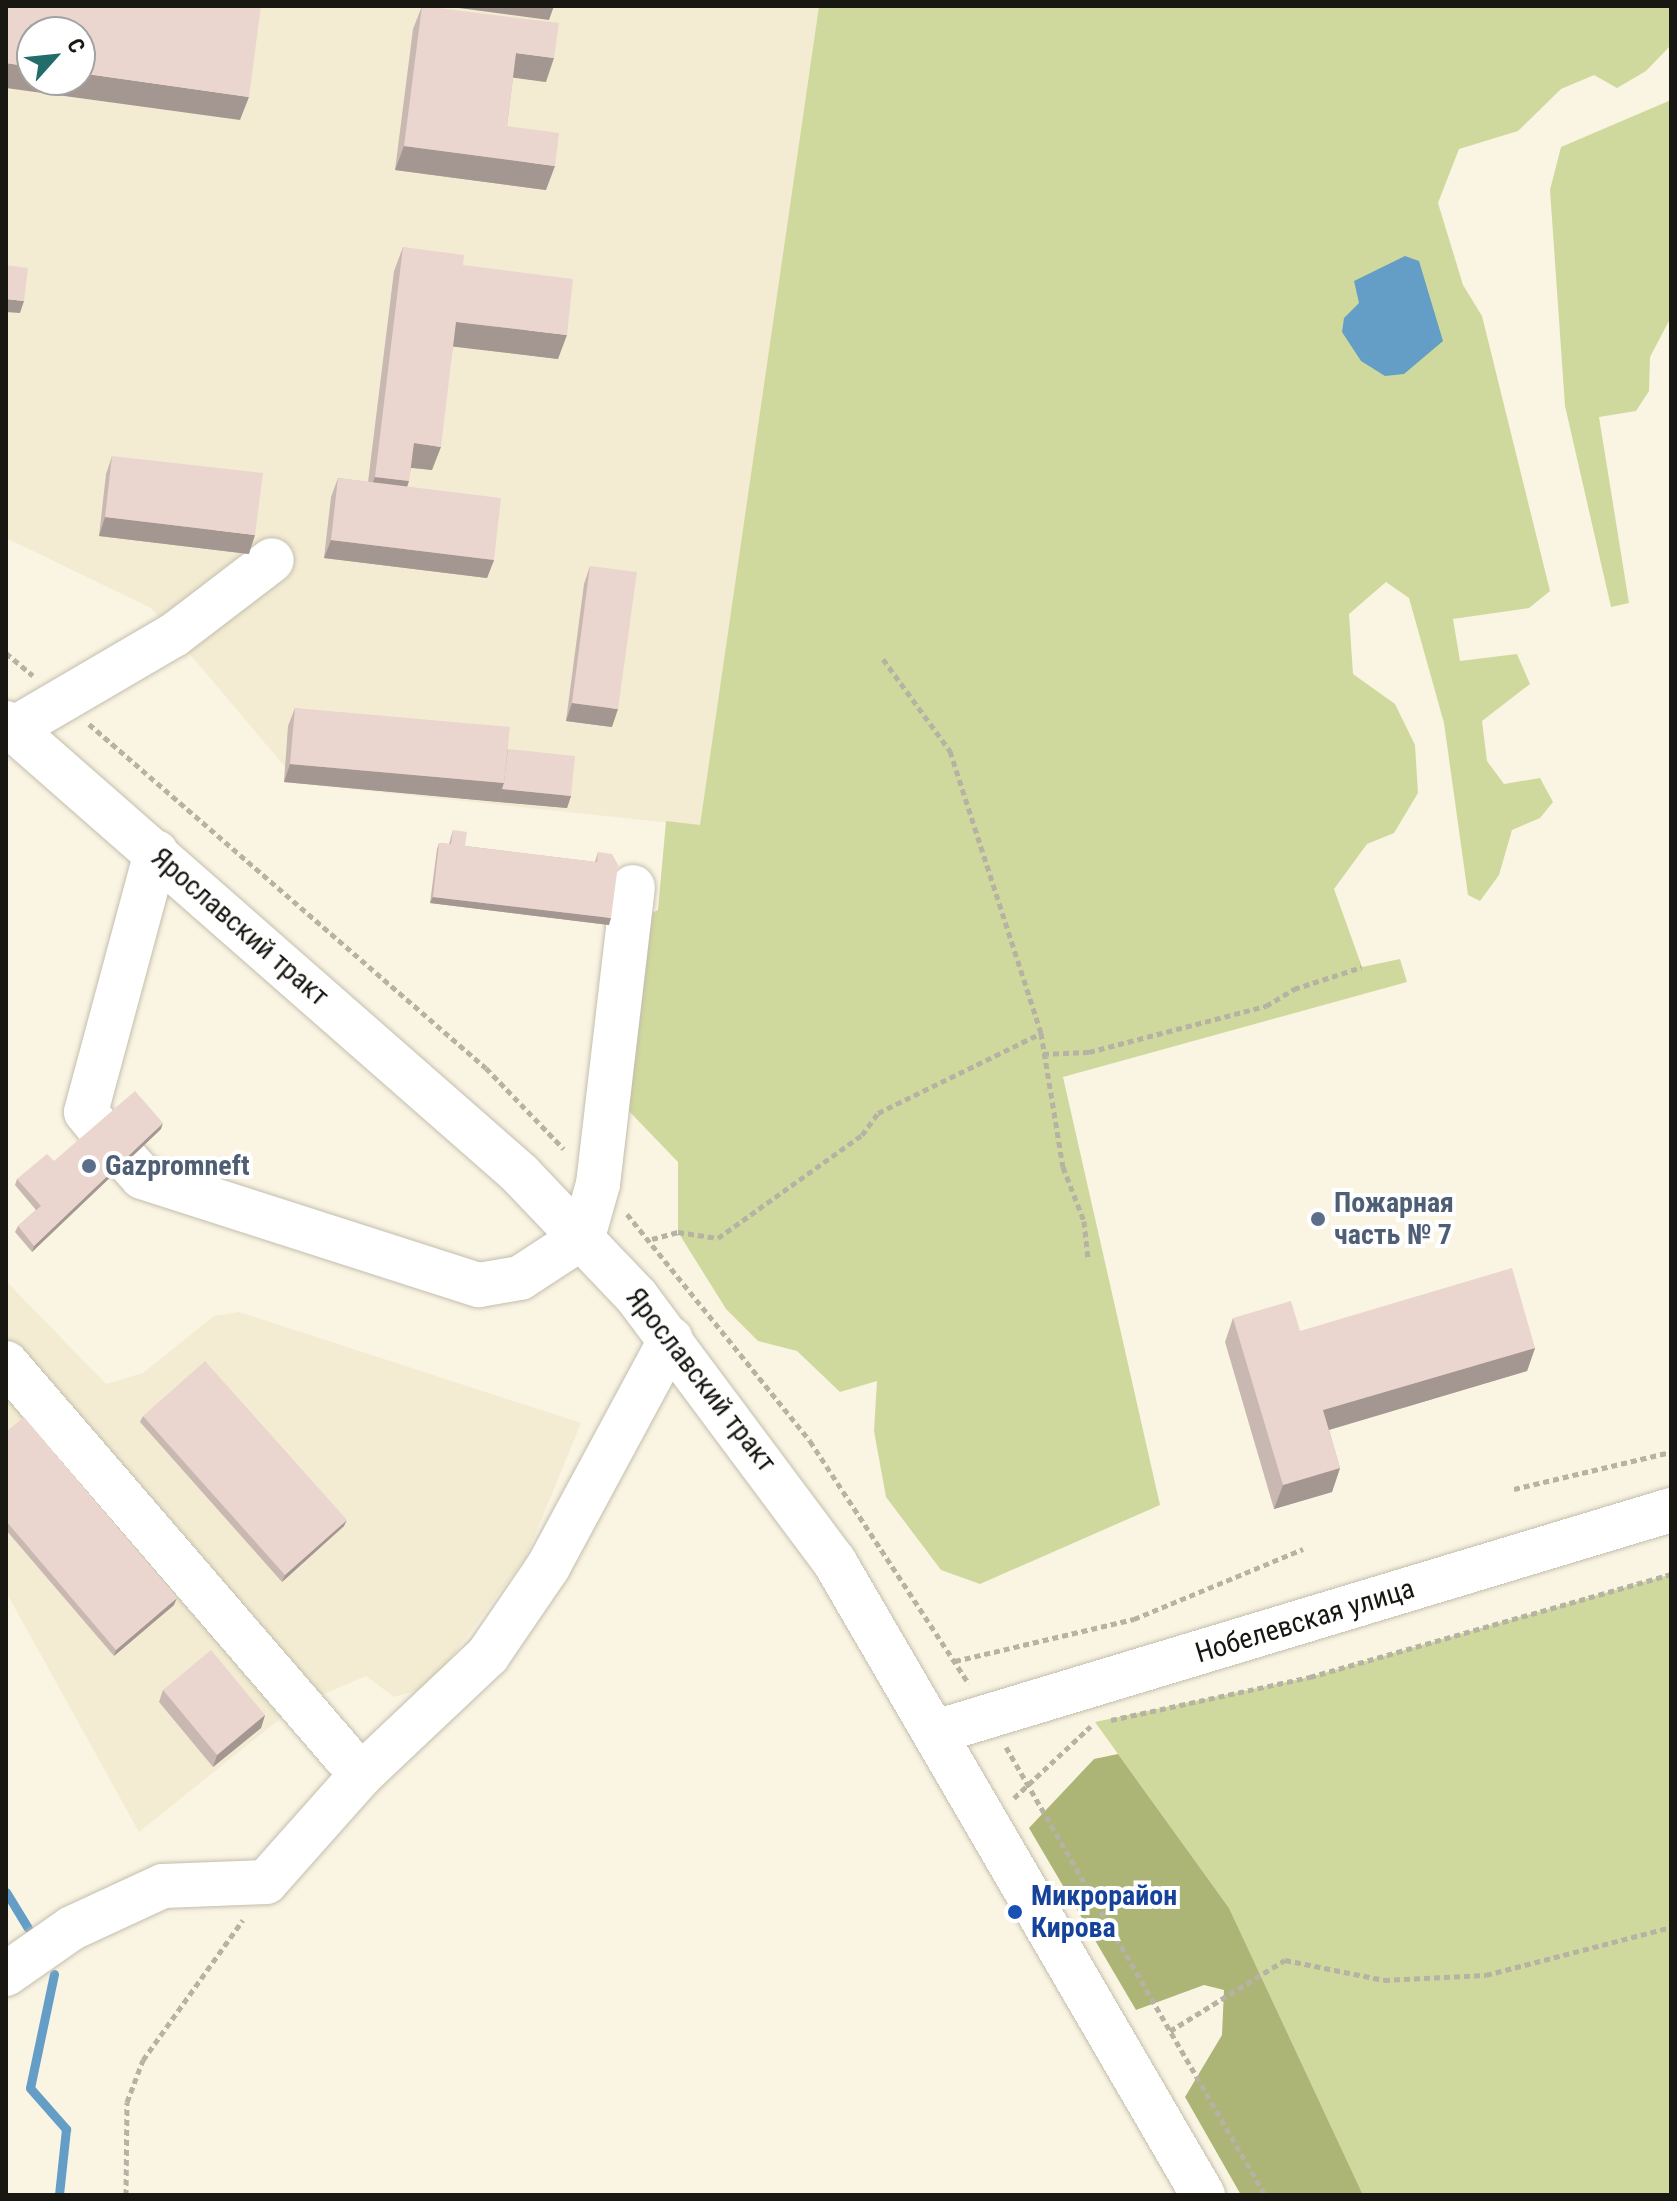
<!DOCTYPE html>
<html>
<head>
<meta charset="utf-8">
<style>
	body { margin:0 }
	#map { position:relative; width:1677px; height:2201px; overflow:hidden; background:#faf4e3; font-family:"Roboto Condensed",sans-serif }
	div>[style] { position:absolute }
	.built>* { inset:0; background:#f3ecd3 }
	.green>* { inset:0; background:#d0d99d }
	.forest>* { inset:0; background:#acb576 }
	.water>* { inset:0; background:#649ec6 }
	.stream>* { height:9px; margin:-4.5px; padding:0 4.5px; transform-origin:4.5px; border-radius:4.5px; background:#649ec6 }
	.path>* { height:5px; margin-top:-2.5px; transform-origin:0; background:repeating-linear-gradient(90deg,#b6b2a4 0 6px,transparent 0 10px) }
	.roads { filter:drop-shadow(0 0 2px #c3bead) drop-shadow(0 0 2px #c3bead) }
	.minor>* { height:44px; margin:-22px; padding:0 22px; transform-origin:22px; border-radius:22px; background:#fff }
	.wall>* { inset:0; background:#c9b8b1 }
	.shaded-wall>* { inset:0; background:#a49690 }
	.building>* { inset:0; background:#ead6ce }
	.dots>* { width:22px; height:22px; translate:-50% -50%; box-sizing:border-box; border:4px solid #fff; border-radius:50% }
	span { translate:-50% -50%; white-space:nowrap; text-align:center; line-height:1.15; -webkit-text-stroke:8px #fff; paint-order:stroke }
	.street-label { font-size:28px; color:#191711 }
	.service-label { font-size:28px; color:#4e5e75; font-weight:700 }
	.left { translate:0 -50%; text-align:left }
	.transit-label { font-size:28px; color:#164399; font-weight:700 }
	.frame { position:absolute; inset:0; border:8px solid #191711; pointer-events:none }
	.north { position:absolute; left:16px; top:16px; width:80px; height:80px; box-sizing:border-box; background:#fff; border:2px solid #a3a2a0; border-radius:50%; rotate:63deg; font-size:22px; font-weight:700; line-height:32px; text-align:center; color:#191711 }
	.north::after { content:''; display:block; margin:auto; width:28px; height:36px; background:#226d6a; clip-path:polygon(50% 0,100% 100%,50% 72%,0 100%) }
</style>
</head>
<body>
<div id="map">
	<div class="built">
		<i style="clip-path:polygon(evenodd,6px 6px,819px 6px,700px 826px,284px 782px,285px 767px,151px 608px,6px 538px,6px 6px,32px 32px,80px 32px,80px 80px,32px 80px,32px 32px)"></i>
		<i style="clip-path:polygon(6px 1281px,106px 1384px,143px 1373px,214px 1316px,239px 1312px,581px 1423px,526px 1557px,429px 1687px,394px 1697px,366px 1676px,296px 1706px,139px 1832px,6px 1592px)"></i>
	</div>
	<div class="green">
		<i style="clip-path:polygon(819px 6px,1671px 6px,1671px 45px,1646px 71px,1617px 88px,1594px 75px,1561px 89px,1518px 131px,1459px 149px,1438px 203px,1463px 285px,1482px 316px,1550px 591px,1529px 608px,1453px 619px,1460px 661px,1517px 654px,1530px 684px,1482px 721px,1487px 761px,1504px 784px,1540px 778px,1553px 802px,1540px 818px,1512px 830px,1499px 875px,1480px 901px,1468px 895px,1444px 723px,1409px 598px,1386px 582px,1349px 614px,1353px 674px,1395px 704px,1415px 745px,1418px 793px,1394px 833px,1367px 844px,1334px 889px,1362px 967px,1400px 959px,1407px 982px,1063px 1077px,1160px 1505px,980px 1584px,941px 1570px,886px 1497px,874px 1431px,877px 1381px,840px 1392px,797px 1351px,758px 1341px,726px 1309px,678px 1232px,678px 1162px,623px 1105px,640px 919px,658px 910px,666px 821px,700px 825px)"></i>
		<i style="clip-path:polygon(1671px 100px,1671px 317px,1650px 357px,1649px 391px,1636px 411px,1599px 417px,1629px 603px,1611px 607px,1565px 406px,1550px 190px,1561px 147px)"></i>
		<i style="clip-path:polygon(1671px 1574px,1671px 2195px,1363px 2195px,1229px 1908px,1095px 1722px,1310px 1677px)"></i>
	</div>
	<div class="forest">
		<i style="clip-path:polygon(1118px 1754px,1229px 1908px,1363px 2195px,1241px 2195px,1185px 2097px,1222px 2035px,1224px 1990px,1204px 1985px,1136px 2010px,1029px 1828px,1094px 1759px)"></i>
	</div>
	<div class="water">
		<i style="clip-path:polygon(1405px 256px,1419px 261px,1443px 341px,1404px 374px,1385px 376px,1361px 361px,1342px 332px,1344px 318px,1359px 303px,1354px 281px)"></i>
	</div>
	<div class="stream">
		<i style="left:6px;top:1892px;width:42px;rotate:58.6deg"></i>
		<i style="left:54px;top:1974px;width:116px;rotate:101.9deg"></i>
		<i style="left:30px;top:2088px;width:55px;rotate:48.7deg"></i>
		<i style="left:66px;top:2129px;width:66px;rotate:96.1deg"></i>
	</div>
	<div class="path">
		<i style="left:6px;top:653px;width:35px;rotate:40deg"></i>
		<i style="left:883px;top:659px;width:114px;rotate:53.9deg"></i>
		<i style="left:950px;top:751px;width:296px;rotate:72.1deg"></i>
		<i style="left:1041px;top:1033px;width:136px;rotate:80.7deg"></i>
		<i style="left:1063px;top:1167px;width:58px;rotate:68.7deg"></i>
		<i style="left:1084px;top:1221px;width:39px;rotate:84deg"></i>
		<i style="left:89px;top:724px;width:525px;rotate:40.91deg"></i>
		<i style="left:486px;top:1068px;width:112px;rotate:46.1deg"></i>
		<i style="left:1043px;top:1054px;width:46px;rotate:-2.5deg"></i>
		<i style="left:1089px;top:1052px;width:183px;rotate:-14.6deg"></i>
		<i style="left:1266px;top:1006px;width:33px;rotate:-31deg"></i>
		<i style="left:1294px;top:989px;width:71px;rotate:-17.9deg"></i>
		<i style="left:627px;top:1214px;width:292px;rotate:51.1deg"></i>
		<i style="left:810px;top:1441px;width:290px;rotate:56.8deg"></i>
		<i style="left:652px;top:1239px;width:27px;rotate:-15deg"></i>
		<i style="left:678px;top:1232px;width:40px;rotate:8.5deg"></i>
		<i style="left:718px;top:1238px;width:177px;rotate:-35.6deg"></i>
		<i style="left:862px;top:1135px;width:27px;rotate:-54deg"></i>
		<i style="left:878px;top:1113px;width:182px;rotate:-26.1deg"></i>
		<i style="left:1514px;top:1489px;width:161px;rotate:-13.3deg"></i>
		<i style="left:955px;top:1661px;width:184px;rotate:-13.2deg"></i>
		<i style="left:1134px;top:1619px;width:183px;rotate:-22.5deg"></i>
		<i style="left:1111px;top:1720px;width:204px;rotate:-12.2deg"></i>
		<i style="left:1310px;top:1677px;width:375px;rotate:-15.9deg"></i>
		<i style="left:1006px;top:1747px;width:517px;rotate:59.97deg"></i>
		<i style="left:1014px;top:1798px;width:105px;rotate:-43.1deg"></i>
		<i style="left:1170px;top:2031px;width:135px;rotate:-31.7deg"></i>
		<i style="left:1285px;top:1960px;width:101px;rotate:11.4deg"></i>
		<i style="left:1384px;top:1980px;width:102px;rotate:-2.8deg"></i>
		<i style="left:1486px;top:1975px;width:191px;rotate:-14.5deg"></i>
		<i style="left:126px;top:2195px;width:93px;rotate:-89.4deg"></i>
		<i style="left:127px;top:2102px;width:45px;rotate:-69.1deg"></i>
		<i style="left:143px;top:2060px;width:172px;rotate:-54.5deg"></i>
	</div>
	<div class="roads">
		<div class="minor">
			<i style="left:6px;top:723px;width:684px;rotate:41.26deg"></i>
			<i style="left:520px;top:1174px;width:170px;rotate:46.4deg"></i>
			<i style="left:637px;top:1297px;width:329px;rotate:53.3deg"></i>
			<i style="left:834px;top:1561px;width:734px;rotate:59.8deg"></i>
			<i style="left:13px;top:729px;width:186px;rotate:-30.3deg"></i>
			<i style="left:174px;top:635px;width:123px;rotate:-37.4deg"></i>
			<i style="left:98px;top:1127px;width:19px;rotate:-129deg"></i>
			<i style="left:86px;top:1112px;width:269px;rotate:-74.9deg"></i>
			<i style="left:126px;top:1159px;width:24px;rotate:48deg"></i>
			<i style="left:142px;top:1177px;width:354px;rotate:17.8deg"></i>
			<i style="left:479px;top:1285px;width:42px;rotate:-9.7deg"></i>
			<i style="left:520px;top:1278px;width:75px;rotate:-33.1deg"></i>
			<i style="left:583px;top:1237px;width:55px;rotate:-74.2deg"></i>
			<i style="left:598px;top:1184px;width:299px;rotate:-83.3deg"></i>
			<i style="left:6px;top:1363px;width:544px;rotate:49.25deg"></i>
			<i style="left:939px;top:1731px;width:765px;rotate:-16.8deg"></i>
			<i style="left:6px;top:1974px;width:80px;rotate:-34.9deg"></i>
			<i style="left:72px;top:1928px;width:100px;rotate:-24.8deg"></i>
			<i style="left:163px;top:1886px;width:103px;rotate:-2.2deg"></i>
			<i style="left:266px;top:1882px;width:143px;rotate:-48.4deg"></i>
			<i style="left:361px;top:1775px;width:175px;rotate:-43.4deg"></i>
			<i style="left:488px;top:1655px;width:107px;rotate:-55.7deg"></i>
			<i style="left:548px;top:1567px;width:259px;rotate:-61.7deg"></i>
		</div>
	</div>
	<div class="wall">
		<i style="clip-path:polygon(422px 6px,546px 82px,513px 77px,507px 126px,546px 190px,395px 170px,413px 29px)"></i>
		<i style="clip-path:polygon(403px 247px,463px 265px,558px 359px,453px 346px,432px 470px,411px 468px,407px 487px,494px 560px,487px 578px,324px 558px,331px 497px,338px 478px,368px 482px,394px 271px)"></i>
		<i style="clip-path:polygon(112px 456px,249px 554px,99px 536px,106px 474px)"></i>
		<i style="clip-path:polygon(590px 566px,612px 727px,566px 721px,584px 584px)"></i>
		<i style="clip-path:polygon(295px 708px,508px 749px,571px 796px,567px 808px,284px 782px,288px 726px)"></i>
		<i style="clip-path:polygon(453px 830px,465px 846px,595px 862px,598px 852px,609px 925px,430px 903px,437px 849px,439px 843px,449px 844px)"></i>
		<i style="clip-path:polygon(161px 1129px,32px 1252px,15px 1232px,18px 1226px,36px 1210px,15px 1185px,17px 1179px,54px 1161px)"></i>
		<i style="clip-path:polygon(1233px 1318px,1300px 1331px,1535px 1348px,1527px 1371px,1329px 1430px,1340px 1468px,1332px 1492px,1274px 1509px,1225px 1342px)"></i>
		<i style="clip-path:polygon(143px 1416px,344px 1526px,282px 1582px,140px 1422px)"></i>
		<i style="clip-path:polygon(6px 1432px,174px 1605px,114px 1656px,6px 1530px)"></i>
		<i style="clip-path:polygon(163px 1690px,265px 1715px,261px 1728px,213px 1767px,159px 1702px)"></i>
	</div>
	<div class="shaded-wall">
		<i style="clip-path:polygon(444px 6px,554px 6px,549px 20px)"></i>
		<i style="clip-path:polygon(516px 53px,554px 58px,546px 82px,508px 77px)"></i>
		<i style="clip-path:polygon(6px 63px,32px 67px,32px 80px,80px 80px,80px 73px,249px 97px,240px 120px,6px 88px)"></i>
		<i style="clip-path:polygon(404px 146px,555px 166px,546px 190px,395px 170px)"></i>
		<i style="clip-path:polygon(6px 299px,24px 301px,20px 313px,6px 312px)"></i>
		<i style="clip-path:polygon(456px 322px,567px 335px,558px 359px,448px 346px)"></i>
		<i style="clip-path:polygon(414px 443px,441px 447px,432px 470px,405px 467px)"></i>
		<i style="clip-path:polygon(375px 477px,409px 481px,401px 505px,366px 501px)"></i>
		<i style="clip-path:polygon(105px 517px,255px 535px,249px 554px,99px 536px)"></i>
		<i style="clip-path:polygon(331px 540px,494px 560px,487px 578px,324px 558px)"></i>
		<i style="clip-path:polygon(572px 703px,618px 709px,612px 727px,566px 721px)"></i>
		<i style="clip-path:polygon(290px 764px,504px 783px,498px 802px,284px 782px)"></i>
		<i style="clip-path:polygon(502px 789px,571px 796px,567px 808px,498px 802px)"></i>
		<i style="clip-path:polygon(433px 897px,611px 918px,609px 925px,430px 903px)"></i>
		<i style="clip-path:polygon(163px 1123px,161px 1129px,32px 1252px,34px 1246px)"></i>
		<i style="clip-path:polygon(1535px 1348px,1527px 1371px,1315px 1434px,1323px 1410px)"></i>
		<i style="clip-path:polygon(1340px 1468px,1332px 1492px,1274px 1509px,1283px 1485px)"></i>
		<i style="clip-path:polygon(347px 1520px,344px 1526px,282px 1582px,285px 1575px)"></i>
		<i style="clip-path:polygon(177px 1598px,174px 1605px,114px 1656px,116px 1650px)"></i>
		<i style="clip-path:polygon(265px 1715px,261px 1728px,213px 1767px,217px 1755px)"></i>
	</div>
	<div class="building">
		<i style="clip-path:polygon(6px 6px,261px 6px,249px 97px,80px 73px,80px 32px,32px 32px,32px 67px,6px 63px)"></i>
		<i style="clip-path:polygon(422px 6px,559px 23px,554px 58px,516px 53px,507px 126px,559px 133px,555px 166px,404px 146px)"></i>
		<i style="clip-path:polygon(403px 247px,464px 255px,463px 265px,573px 279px,567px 335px,456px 322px,441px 447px,414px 443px,409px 481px,375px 477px)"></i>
		<i style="clip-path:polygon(6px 265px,28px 268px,24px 301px,6px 299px)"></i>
		<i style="clip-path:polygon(112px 456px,263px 473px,255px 535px,105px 517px)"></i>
		<i style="clip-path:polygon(338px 478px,501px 498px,494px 560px,331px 540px)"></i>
		<i style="clip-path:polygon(590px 566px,637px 572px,618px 709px,572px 703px)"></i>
		<i style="clip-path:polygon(295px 708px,510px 727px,504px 783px,290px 764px)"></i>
		<i style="clip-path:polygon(508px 749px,575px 756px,571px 796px,502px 789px,504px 783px)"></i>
		<i style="clip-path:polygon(453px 830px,467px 832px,465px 846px,597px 862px,598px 852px,612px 854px,618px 865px,611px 918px,433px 897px,439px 843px,451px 844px)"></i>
		<i style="clip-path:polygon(135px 1091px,163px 1123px,34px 1246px,18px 1226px,41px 1206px,17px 1179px,47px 1154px,54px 1161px)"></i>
		<i style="clip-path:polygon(1512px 1268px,1535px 1348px,1323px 1410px,1340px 1468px,1283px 1485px,1233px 1318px,1291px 1301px,1300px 1331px)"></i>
		<i style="clip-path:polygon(205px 1361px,347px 1520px,285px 1575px,143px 1416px)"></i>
		<i style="clip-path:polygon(24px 1417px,177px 1598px,116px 1650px,6px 1521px,6px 1432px)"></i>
		<i style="clip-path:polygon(211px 1650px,265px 1715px,217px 1755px,163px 1690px)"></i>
	</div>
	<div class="dots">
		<i style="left:89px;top:1166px;background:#5c6f8a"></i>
		<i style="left:1318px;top:1219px;background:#5c6f8a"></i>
		<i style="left:1015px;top:1912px;background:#1a4fb4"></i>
	</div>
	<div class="street-label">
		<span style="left:240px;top:927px;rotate:41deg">Ярославский тракт</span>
		<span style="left:701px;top:1380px;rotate:52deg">Ярославский тракт</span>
		<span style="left:1305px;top:1621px;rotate:-17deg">Нобелевская улица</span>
	</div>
	<div class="service-label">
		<span class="left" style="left:105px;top:1166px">Gazpromneft</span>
		<span class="left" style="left:1334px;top:1219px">Пожарная<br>часть № 7</span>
	</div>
	<div class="transit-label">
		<span class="left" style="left:1031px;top:1912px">Микрорайон<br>Кирова</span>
	</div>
	<div class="frame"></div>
	<div class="north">С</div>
</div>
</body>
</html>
